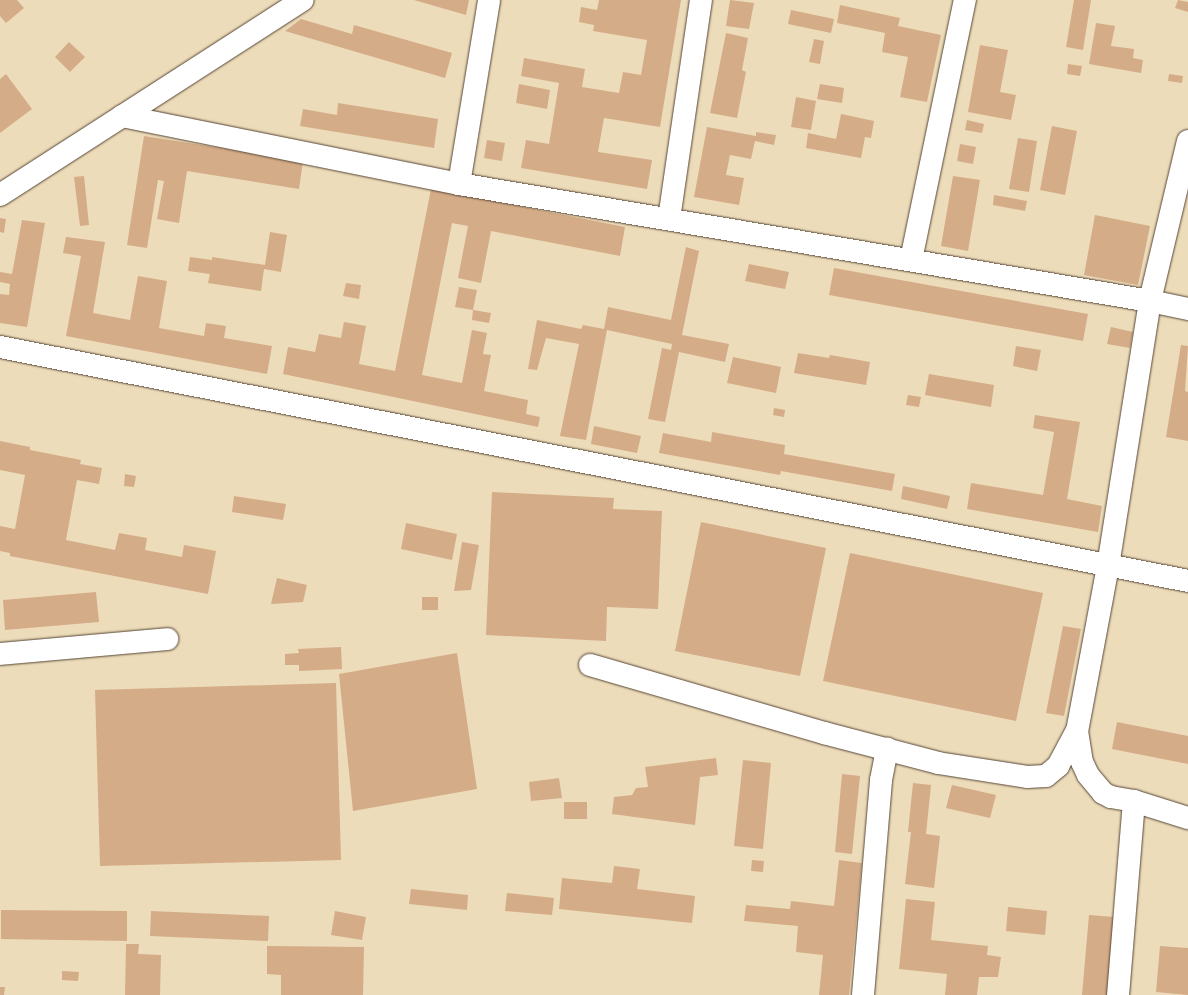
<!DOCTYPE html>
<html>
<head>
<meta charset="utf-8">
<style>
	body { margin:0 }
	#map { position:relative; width:1188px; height:995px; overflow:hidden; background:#eddcba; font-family:"IM FELL Great Primer",serif }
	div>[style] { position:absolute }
	.building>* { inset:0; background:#d5ac88 }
	.roads { filter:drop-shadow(0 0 1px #564535) drop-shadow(0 0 1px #564535) }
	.minor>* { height:22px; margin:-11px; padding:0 11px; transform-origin:11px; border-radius:11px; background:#fff }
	span { translate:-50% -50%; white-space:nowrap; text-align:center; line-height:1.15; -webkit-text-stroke:3px #f7f3e8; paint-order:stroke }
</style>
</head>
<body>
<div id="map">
	<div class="building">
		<i style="clip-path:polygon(0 0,17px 0,24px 8px,6px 23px,0 16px)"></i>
		<i style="clip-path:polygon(414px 0,469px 0,466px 15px)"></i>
		<i style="clip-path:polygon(599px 0,681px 0,660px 127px,604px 118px,598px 152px,652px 160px,647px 189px,521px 168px,526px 140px,549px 144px,559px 83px,521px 76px,524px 58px,585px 69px,582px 87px,619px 93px,623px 72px,641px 75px,647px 40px,593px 31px,594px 25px,579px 22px,581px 7px,597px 10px)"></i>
		<i style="clip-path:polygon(730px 0,754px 3px,749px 29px,726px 26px)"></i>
		<i style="clip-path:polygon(1074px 0,1091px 0,1083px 50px,1066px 47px)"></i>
		<i style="clip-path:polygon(1178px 0,1188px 2px,1188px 12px,1175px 8px)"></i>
		<i style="clip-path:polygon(840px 5px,900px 18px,898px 26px,941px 35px,927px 102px,900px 97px,908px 57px,882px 52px,885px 33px,837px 23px)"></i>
		<i style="clip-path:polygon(791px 10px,834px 19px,831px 33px,788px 24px)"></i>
		<i style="clip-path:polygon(301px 19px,352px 34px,354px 25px,452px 53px,445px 78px,285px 31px)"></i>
		<i style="clip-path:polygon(1096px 23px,1115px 26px,1111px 46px,1134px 49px,1133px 58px,1143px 60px,1141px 73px,1089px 64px)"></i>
		<i style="clip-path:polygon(726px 33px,748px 38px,742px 70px,746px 72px,737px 118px,710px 113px)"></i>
		<i style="clip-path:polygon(814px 39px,824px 41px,820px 64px,809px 62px)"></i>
		<i style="clip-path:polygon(69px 42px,85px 57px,70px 72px,55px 57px)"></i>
		<i style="clip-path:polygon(980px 45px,1008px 50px,1000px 92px,1016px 95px,1011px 120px,968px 112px)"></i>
		<i style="clip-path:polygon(1068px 64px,1082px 66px,1080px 76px,1067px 74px)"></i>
		<i style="clip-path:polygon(6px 74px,32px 109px,0 133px,0 79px)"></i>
		<i style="clip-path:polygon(1169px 74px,1183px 76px,1182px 83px,1168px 81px)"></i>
		<i style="clip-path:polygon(519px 84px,550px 90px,547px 109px,516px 103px)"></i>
		<i style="clip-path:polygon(820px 84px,844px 88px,842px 103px,817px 99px)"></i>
		<i style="clip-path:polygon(796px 97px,816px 101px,811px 130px,791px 127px)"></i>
		<i style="clip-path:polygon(338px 103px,438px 119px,434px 148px,300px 126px,303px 109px,337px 115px)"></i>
		<i style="clip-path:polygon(841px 114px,874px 121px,871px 138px,865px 137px,861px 158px,806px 148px,808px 133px,836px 139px)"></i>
		<i style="clip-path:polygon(967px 120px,984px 124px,982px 133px,965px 130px)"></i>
		<i style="clip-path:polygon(1052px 126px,1077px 131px,1065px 195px,1040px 190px)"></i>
		<i style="clip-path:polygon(707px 127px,756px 136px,756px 132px,776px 135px,774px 145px,755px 141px,751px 159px,730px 155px,726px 175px,744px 178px,739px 205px,694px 197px)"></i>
		<i style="clip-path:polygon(144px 136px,303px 161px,299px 189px,187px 171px,179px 223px,157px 219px,164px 181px,158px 180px,147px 248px,127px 245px)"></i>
		<i style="clip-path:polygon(1018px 138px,1037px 141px,1029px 192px,1009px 189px)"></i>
		<i style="clip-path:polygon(487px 140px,505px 143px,502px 161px,484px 158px)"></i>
		<i style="clip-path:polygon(960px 144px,976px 147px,973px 164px,957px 161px)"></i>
		<i style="clip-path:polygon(84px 176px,89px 225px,80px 226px,74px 177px)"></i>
		<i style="clip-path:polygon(953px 176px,980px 180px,968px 251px,941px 246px)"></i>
		<i style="clip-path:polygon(431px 189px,625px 227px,620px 256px,491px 231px,481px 283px,458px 278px,468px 226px,452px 223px,422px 375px,462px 383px,472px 330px,487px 333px,483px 354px,491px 355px,484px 391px,528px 400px,526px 414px,540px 417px,538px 427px,283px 374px,288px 347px,315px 352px,319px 334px,341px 338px,344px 322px,366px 326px,359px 364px,395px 371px)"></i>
		<i style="clip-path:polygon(994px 195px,1027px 201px,1025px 211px,993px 205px)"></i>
		<i style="clip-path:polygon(1095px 215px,1150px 226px,1138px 285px,1084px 275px)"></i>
		<i style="clip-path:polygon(0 218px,6px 219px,4px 233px,0 232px)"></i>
		<i style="clip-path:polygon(22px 220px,45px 223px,27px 327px,0 323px,0 294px,9px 295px,10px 284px,0 282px,0 272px,12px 274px)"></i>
		<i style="clip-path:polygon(270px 232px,287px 235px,281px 272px,264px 269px,261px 291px,208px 283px,210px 274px,188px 271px,190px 257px,212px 260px,212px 257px,265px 265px)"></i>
		<i style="clip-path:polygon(66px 237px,105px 242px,93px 313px,130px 320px,138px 276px,167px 281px,159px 328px,204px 336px,206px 323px,226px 326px,224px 338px,272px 346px,267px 374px,66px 336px,81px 256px,63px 253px)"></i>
		<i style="clip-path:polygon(686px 247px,699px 251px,682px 335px,729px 344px,725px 362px,679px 352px,665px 422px,648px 419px,662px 348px,671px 350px,672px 344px,607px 330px,586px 440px,560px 436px,579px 344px,546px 338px,537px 370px,528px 369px,537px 320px,581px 329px,583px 325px,604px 329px,608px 307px,671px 320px)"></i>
		<i style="clip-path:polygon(749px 264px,789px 272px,785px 289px,745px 281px)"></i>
		<i style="clip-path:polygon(834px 268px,1088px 314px,1083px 341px,829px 295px)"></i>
		<i style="clip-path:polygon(346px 283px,361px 285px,359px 299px,343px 296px)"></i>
		<i style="clip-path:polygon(459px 287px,477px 290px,473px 310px,491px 313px,489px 323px,472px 320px,473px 310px,455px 307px)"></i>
		<i style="clip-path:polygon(1111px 327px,1133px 332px,1130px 348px,1107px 344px)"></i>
		<i style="clip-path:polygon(1181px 345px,1188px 346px,1185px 391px,1188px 392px,1188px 441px,1166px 437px)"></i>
		<i style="clip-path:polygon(1016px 346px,1041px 350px,1037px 371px,1013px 366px)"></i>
		<i style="clip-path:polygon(798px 353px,829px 358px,830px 355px,870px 362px,866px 385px,794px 373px)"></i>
		<i style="clip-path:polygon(733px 357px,781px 367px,776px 393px,727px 383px)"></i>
		<i style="clip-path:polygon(929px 374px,994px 385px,991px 407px,925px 395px)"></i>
		<i style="clip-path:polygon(908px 395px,921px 397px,919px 407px,906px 405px)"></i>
		<i style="clip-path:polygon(774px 408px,785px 410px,784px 417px,773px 415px)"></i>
		<i style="clip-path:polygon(1035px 415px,1080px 422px,1067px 499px,1102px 506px,1098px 532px,967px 509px,971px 483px,1043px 495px,1054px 432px,1033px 428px)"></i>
		<i style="clip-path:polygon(594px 426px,641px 436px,637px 453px,591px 444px)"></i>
		<i style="clip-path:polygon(712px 432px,785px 445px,784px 454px,895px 474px,892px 491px,781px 471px,780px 475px,659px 453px,663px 433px,711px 442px)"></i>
		<i style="clip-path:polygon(0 441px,30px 447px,30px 450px,81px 460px,80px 464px,102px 468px,99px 484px,77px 480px,66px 540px,115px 550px,119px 533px,147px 538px,145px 550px,182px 557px,184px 545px,216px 551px,208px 594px,10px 556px,10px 553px,0 551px,0 526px,15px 529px,25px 475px,0 470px)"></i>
		<i style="clip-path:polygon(125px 474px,136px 476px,134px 487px,124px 486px)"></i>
		<i style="clip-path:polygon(903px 486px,950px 496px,947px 509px,901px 499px)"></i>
		<i style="clip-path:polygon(492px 492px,614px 498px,613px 509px,662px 511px,658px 609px,607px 607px,606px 641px,486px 635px)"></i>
		<i style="clip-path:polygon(234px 496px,286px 504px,283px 520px,232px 512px)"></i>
		<i style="clip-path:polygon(701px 522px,826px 548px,800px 676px,675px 651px)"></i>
		<i style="clip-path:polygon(406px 523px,457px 534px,452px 560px,401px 549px)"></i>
		<i style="clip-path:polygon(462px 542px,479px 545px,471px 590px,454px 591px)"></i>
		<i style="clip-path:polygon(850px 553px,1043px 593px,1016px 721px,823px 681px)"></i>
		<i style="clip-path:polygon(277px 578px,307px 585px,303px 602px,271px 604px)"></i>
		<i style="clip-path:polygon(96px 592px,99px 622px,5px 630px,3px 600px)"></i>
		<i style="clip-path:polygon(422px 597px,438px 597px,438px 610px,422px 610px)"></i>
		<i style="clip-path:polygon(1063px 626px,1081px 629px,1064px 716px,1046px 713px)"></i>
		<i style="clip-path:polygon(341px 647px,342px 669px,299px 671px,299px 665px,285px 665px,285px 654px,299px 653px,298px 649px)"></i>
		<i style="clip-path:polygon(457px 653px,477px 789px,353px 811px,339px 674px)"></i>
		<i style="clip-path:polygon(336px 683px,341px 860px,100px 866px,95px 690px)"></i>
		<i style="clip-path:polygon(1117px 722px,1188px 736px,1188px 764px,1112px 749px)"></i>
		<i style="clip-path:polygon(716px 758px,718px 775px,700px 777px,695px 825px,612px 814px,614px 797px,632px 795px,636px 788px,648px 787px,645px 767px)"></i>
		<i style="clip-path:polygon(743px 760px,771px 763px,763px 849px,734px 846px)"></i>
		<i style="clip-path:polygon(842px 774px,860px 776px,852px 854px,835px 852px)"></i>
		<i style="clip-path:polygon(559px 778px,562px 798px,531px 801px,529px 782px)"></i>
		<i style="clip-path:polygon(913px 783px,931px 785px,926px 834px,940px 836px,934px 888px,905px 884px,911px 832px,908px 832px)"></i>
		<i style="clip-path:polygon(952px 785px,996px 795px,990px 818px,946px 808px)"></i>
		<i style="clip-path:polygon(564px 802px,587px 802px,587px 819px,564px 819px)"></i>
		<i style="clip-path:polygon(752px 860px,764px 861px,763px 872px,751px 871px)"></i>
		<i style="clip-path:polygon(839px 860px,862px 863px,849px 995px,819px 995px,823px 955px,796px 952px,798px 926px,744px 921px,746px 905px,790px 909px,791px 901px,834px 906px)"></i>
		<i style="clip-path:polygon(614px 866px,640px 869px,637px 889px,695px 896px,692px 923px,559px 909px,562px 878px,612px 883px)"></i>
		<i style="clip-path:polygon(411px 889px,468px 895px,467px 910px,409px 904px)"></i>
		<i style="clip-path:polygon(507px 893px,554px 898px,552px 915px,505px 911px)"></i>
		<i style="clip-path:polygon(906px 899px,935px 902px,931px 940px,988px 946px,987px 955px,1001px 957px,998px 977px,979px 977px,977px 995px,945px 995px,947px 974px,899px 969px)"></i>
		<i style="clip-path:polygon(1008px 907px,1047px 911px,1045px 935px,1006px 931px)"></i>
		<i style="clip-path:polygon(1px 910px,127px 911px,127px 941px,1px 939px)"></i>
		<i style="clip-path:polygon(151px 911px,269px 916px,268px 941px,150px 936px)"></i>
		<i style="clip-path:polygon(335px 911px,366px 917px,362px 940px,331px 935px)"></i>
		<i style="clip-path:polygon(1089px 915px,1114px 917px,1107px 995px,1082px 995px)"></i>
		<i style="clip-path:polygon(126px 944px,139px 944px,138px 954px,161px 955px,160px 995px,125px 995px)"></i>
		<i style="clip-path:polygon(267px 946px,364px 947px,363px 995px,281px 995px,281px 975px,267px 974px)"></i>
		<i style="clip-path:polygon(1160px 946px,1188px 948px,1188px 995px,1156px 992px)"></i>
		<i style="clip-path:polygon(62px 971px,79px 972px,78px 981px,62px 980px)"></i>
		<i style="clip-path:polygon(0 987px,5px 987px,4px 995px,0 995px)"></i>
	</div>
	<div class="roads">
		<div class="minor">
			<i style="left:122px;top:116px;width:344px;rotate:11.4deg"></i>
			<i style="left:459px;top:184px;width:701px;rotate:9.61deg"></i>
			<i style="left:1150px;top:301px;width:268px;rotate:99deg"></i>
			<i style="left:1108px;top:566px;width:168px;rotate:100.6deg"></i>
			<i style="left:1077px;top:731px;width:31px;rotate:81deg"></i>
			<i style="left:1082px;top:762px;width:14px;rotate:65deg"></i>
			<i style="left:1088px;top:775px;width:23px;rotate:50deg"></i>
			<i style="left:1103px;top:793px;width:9px;rotate:27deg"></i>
			<i style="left:1111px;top:797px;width:23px;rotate:10deg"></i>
			<i style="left:1134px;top:801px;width:195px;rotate:94.7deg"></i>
			<i style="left:1188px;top:141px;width:164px;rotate:103.4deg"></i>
			<i style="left:1150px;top:301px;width:39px;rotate:12deg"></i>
			<i style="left:459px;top:184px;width:186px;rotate:-80.7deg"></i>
			<i style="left:0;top:195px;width:360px;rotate:-32.8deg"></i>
			<i style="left:669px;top:219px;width:221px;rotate:-81.7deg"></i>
			<i style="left:911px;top:260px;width:266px;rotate:-78.3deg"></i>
			<i style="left:0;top:347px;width:1211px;rotate:11.14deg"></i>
			<i style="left:0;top:654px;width:168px;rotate:-5.1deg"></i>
			<i style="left:590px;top:665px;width:244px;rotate:16.2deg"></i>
			<i style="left:824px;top:733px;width:118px;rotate:14.7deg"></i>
			<i style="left:938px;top:763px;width:90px;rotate:8.9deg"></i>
			<i style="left:1027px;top:777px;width:19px;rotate:-3deg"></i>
			<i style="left:1046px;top:776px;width:16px;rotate:-40deg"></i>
			<i style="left:1058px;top:766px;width:40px;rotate:-62deg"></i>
			<i style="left:1134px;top:801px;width:57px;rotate:17.5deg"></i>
			<i style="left:863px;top:995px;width:216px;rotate:-85.2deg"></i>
			<i style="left:881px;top:780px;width:32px;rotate:-79deg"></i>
		</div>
	</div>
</div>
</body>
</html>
